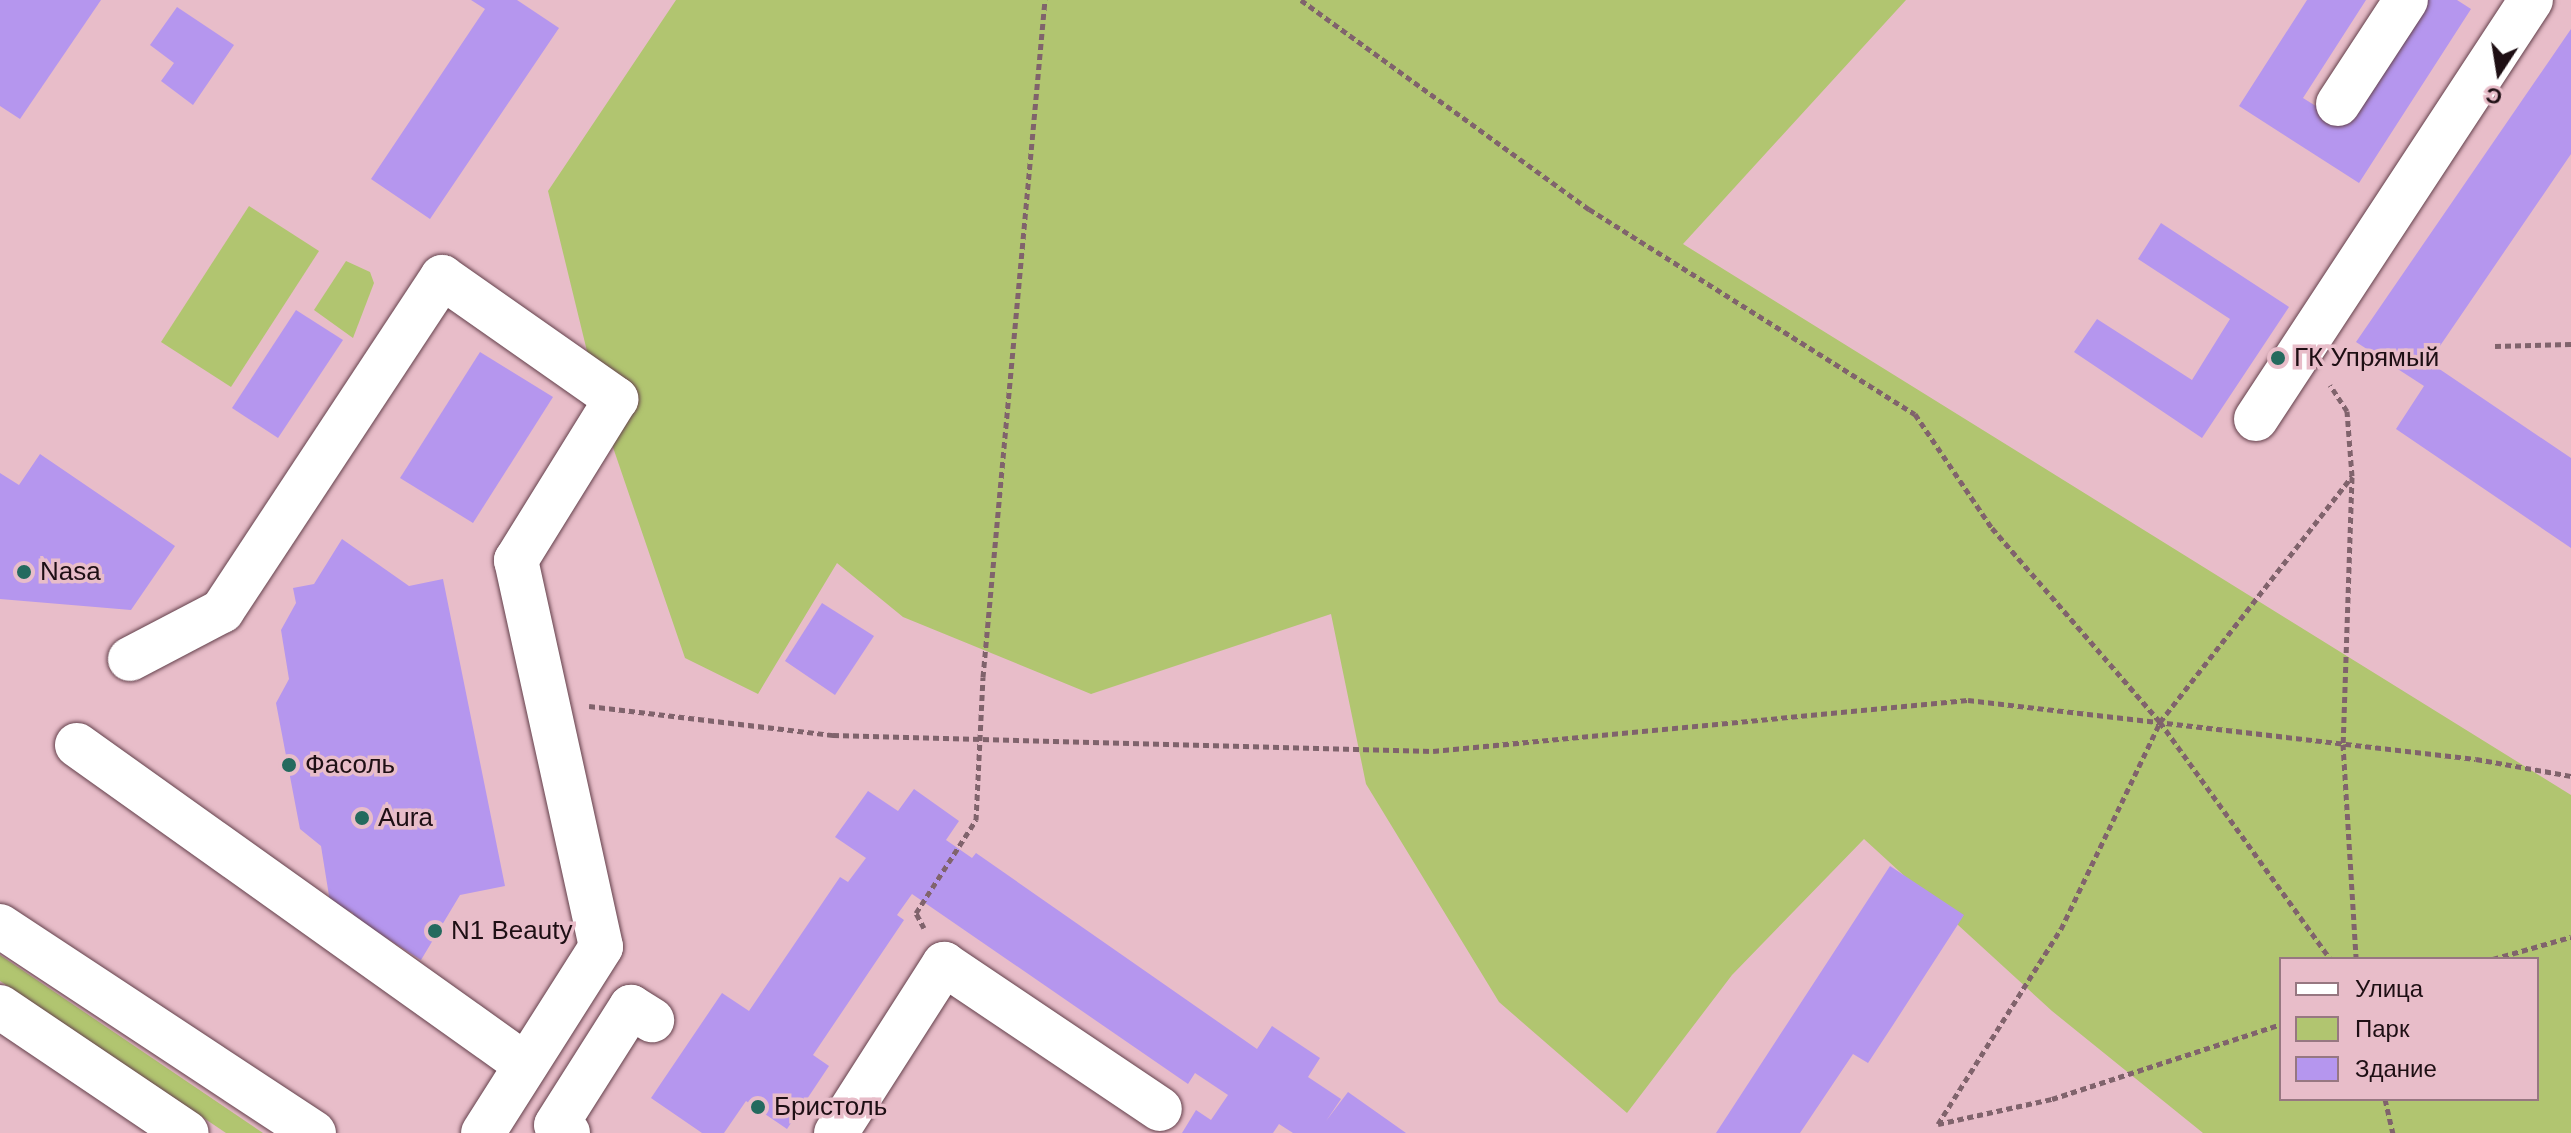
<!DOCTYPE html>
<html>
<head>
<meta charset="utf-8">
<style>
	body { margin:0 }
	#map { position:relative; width:2571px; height:1133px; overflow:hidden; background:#e8bdc9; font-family:Arial,sans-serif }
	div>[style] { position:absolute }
	.green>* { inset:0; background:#b1c570 }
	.building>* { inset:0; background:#b596ee }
	.path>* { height:5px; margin-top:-2.5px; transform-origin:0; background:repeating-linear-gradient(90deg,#80636c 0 6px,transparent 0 10px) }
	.roads { filter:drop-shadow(0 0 2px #63404b) drop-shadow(0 0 2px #63404b) }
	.minor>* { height:44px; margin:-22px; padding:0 22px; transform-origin:22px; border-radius:22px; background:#fff }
	.dots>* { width:22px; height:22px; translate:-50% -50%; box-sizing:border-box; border:4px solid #e8bdc9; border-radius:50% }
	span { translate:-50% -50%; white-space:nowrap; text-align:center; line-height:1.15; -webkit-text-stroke:7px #e8bdc9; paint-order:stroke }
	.poi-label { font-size:26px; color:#1e0f14 }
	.left { translate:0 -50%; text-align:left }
	.legend { position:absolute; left:2279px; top:957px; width:260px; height:144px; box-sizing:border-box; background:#e8bdc9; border:2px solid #977781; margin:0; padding:10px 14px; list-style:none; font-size:24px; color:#1e0f14 }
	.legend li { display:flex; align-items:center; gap:16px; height:40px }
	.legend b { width:40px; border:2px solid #977781 }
	.north { position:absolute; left:2459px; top:32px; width:80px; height:80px; -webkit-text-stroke:6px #e8bdc9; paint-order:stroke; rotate:192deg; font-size:22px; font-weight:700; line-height:32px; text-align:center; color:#1e0f14 }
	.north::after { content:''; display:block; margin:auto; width:28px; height:36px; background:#1e0f14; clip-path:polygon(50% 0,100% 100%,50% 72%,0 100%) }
</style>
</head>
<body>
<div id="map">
	<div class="green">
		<i style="clip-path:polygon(evenodd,676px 0,1906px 0,1683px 244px,2571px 795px,2571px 1133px,2203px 1133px,2052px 1011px,1864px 839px,1732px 975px,1627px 1113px,1499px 1002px,1366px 784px,1331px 614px,1091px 694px,903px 617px,837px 563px,758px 694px,685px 658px,604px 421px,548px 191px,676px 0,2281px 959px,2537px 959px,2537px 1099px,2281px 1099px,2281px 959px)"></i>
		<i style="clip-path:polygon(249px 206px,319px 251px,231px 387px,161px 342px)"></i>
		<i style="clip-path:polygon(346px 261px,370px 272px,374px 283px,353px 338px,314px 310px)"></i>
		<i style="clip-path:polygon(0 955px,263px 1133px,226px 1133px,0 981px)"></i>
	</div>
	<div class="building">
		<i style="clip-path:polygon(0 0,101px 0,20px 119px,0 106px)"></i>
		<i style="clip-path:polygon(471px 0,517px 0,559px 28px,430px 219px,371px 179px,485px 9px)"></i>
		<i style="clip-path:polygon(2307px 0,2366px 0,2303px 98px,2343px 123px,2422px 0,2457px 0,2471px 9px,2359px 183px,2239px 106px)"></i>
		<i style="clip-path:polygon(177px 7px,234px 45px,193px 105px,161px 81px,174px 63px,150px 45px)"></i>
		<i style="clip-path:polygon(2571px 29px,2571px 154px,2429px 362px,2571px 458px,2571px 548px,2396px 429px,2424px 386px,2356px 342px)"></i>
		<i style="clip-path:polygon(2161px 223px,2289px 307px,2202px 438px,2074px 352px,2097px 319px,2192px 380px,2230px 319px,2138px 259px)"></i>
		<i style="clip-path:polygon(296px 310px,343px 340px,278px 438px,232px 408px)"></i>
		<i style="clip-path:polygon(480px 352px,553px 397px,473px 523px,400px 478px)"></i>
		<i style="clip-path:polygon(40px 454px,175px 546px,131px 610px,0 599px,0 473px,19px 485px)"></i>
		<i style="clip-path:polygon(342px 539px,409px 586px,443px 579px,505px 886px,460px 895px,421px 960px,374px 930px,356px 933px,353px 913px,330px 902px,321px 846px,300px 829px,276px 703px,289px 679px,281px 630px,296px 603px,293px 588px,314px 584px)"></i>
		<i style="clip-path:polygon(822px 603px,874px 636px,835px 695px,785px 661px)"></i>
		<i style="clip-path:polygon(914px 789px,959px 821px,946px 840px,972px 858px,976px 853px,1257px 1049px,1272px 1026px,1320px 1058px,1308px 1077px,1341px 1099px,1326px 1121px,1348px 1092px,1406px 1133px,1293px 1133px,1279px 1124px,1273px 1133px,1182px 1133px,1196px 1110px,1211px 1120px,1228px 1095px,1195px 1073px,1188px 1084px,912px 894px,897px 915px,904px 920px,813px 1055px,829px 1066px,787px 1129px,746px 1101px,724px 1133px,702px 1133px,651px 1098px,722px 993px,749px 1011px,840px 877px,848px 882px,866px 858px,835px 837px,868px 791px,898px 811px)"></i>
		<i style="clip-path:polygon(1890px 866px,1964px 915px,1893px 1025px,1868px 1063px,1853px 1054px,1800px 1133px,1716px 1133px)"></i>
	</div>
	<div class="path">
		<i style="left:1301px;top:0;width:356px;rotate:36deg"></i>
		<i style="left:1589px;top:209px;width:385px;rotate:32.2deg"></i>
		<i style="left:1915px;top:414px;width:138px;rotate:56deg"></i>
		<i style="left:1992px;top:528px;width:257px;rotate:49.1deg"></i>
		<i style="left:2160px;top:722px;width:292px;rotate:54.3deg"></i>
		<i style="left:2495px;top:346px;width:76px;rotate:-1.5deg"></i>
		<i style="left:2352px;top:477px;width:267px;rotate:91.9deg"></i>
		<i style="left:2343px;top:744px;width:215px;rotate:86.5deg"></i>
		<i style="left:589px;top:706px;width:246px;rotate:6.8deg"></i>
		<i style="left:833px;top:735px;width:600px;rotate:1.53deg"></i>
		<i style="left:1433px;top:751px;width:537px;rotate:-5.45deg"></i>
		<i style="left:1968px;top:700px;width:511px;rotate:6.62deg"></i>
		<i style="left:2476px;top:759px;width:97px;rotate:10.1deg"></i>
		<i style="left:924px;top:928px;width:17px;rotate:-118deg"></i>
		<i style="left:916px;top:913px;width:111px;rotate:-57.2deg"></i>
		<i style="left:976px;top:820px;width:143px;rotate:-87.2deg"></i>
		<i style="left:983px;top:677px;width:680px;rotate:-84.77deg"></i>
		<i style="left:2493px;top:959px;width:81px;rotate:-15.8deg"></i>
		<i style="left:2385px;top:1099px;width:35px;rotate:77deg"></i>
		<i style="left:1938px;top:1124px;width:231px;rotate:-57.8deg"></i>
		<i style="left:2061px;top:929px;width:229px;rotate:-64.4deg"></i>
		<i style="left:2160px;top:722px;width:312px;rotate:-52deg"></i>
		<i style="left:2352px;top:476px;width:65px;rotate:-94.4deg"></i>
		<i style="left:2347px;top:411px;width:31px;rotate:-123deg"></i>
		<i style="left:1938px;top:1124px;width:117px;rotate:-12.4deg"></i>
		<i style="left:2052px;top:1099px;width:241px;rotate:-18.1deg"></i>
	</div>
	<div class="roads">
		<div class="minor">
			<i style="left:2338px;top:104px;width:124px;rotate:-56.8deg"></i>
			<i style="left:2256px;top:419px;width:501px;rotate:-56.72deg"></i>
			<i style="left:130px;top:659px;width:104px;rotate:-27.6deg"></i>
			<i style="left:222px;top:611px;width:400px;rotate:-56.6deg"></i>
			<i style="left:442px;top:277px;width:213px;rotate:35deg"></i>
			<i style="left:616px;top:399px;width:190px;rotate:121.8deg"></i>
			<i style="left:516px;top:560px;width:396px;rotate:77.6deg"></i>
			<i style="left:601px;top:947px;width:220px;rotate:122.4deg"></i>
			<i style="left:77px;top:745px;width:551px;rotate:35.48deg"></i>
			<i style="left:0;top:926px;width:376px;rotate:33.4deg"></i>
			<i style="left:0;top:1007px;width:225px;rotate:34deg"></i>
			<i style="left:568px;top:1133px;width:14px;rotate:-146deg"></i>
			<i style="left:556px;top:1125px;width:140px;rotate:-57.6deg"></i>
			<i style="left:631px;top:1007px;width:25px;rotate:32deg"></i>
			<i style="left:836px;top:1133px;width:201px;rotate:-57.4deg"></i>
			<i style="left:944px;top:964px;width:260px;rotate:33.9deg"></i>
		</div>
	</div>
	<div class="dots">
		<i style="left:2278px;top:358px;background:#246a5e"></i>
		<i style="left:24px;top:572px;background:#246a5e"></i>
		<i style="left:289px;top:765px;background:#246a5e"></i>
		<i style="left:362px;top:818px;background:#246a5e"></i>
		<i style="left:435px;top:931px;background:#246a5e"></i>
		<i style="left:758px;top:1107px;background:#246a5e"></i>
	</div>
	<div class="poi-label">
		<span class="left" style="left:2294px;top:358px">ГК Упрямый</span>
		<span class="left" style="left:40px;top:572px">Nasa</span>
		<span class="left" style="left:305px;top:765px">Фасоль</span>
		<span class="left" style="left:378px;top:818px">Aura</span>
		<span class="left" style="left:451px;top:931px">N1 Beauty</span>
		<span class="left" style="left:774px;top:1107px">Бристоль</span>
	</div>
	<ul class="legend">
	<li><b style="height:10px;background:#fff"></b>Улица</li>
	<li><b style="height:22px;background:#b1c570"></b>Парк</li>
	<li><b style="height:22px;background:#b596ee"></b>Здание</li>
	</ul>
	<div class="north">С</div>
</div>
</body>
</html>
